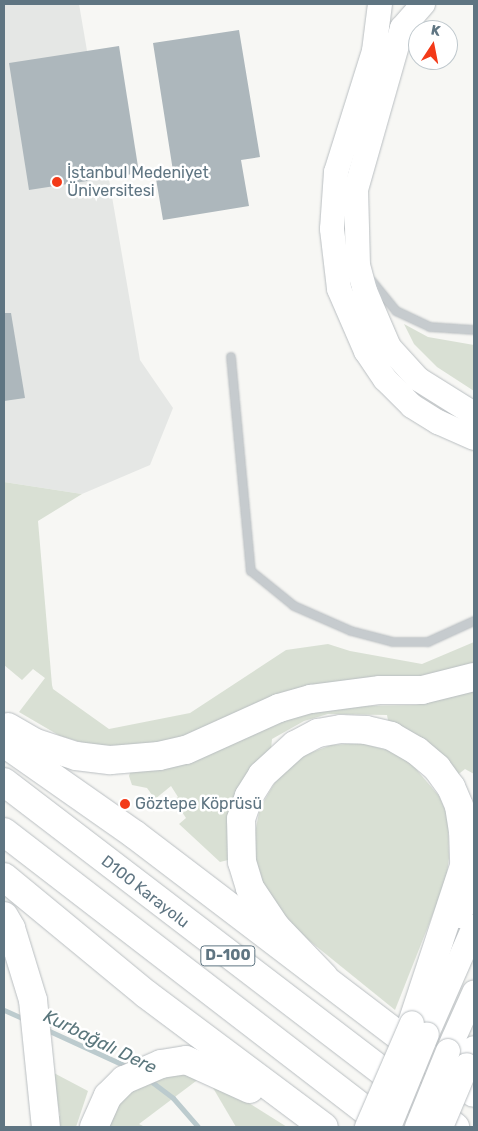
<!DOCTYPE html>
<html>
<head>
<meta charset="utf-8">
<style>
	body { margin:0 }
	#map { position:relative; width:478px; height:1131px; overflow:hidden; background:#f7f7f4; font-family:Rubik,sans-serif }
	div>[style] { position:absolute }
	.built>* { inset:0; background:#e5e7e5 }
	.green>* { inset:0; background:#d9e0d4 }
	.stream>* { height:5px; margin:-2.5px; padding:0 2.5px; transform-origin:2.5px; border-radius:2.5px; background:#bccbce }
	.building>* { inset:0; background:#adb7bc }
	.roads { filter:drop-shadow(0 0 1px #b9bec1) drop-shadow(0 0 1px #b9bec1) }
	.lane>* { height:8px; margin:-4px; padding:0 4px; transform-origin:4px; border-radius:4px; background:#c6cbce }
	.primary>* { height:24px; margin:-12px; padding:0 12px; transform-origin:12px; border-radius:12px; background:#fff }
	.highway>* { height:28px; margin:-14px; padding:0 14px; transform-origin:14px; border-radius:14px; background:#fff }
	.bridges { filter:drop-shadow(0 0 1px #b9bec1) drop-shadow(0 0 1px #b9bec1) }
	.primary-bridge>* { height:24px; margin:-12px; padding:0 12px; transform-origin:12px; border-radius:12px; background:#fff }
	.dots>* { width:14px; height:14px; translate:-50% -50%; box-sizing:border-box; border:2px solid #fff; border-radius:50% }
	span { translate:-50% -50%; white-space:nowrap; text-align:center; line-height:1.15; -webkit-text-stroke:5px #fff; paint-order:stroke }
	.shield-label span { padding:1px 4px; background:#fff; border:1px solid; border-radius:4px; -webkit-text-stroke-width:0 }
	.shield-label { font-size:15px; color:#5f7582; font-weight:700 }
	.poi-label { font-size:16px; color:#5f7582 }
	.left { translate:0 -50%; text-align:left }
	.street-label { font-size:16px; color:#5f7582 }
	.water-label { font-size:18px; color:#5a767c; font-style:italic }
	.frame { position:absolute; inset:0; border:5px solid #5f7582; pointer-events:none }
	.north { position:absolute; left:408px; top:20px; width:50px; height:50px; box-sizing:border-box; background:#fff; border:1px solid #bfc8cd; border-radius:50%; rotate:11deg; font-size:14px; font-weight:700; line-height:20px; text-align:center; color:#5f7582 }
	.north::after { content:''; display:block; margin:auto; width:18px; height:22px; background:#f33a18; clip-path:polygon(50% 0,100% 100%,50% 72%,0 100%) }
</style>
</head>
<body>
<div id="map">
	<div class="built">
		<div style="clip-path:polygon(4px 4px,79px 4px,140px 360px,173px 408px,150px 465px,82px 494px,4px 482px)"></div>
	</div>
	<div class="green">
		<div style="clip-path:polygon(404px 324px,428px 337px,474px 345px,474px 391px,437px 367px,414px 344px)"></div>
		<div style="clip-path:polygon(4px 482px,82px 494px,38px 521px,52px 685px,53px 689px,109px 729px,190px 713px,286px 650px,328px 644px,350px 651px,422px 664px,474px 642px,474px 665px,428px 677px,341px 681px,289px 694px,170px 743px,118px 746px,87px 744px,60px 736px,19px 712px,45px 678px,33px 669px,22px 680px,4px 665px)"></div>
		<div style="clip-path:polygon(474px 691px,474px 774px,465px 769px,455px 777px,389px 726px,387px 715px,328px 714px,304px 721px,272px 739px,271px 750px,230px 814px,228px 860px,220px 862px,179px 824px,186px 818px,174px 800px,178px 797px,171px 786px,155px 799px,147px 788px,132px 785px,129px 776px,131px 770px,186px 761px,248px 737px,285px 717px,348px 706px,416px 705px)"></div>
		<div style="clip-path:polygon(360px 743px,391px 751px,410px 762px,439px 796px,448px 816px,449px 858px,446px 881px,395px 1010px,301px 934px,277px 907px,258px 877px,253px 842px,260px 808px,281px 772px,302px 756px,331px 745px)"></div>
		<div style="clip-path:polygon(52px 1072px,88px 1091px,76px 1127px,57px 1127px,55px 1115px,60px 1116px)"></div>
		<div style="clip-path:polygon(166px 1073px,204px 1075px,139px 1124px,145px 1127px,105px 1127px,114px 1108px,134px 1087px)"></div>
		<div style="clip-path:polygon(206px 1076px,287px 1127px,236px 1127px)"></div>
	</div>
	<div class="stream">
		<div style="left:4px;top:1010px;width:24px;rotate:24deg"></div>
		<div style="left:45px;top:1029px;width:91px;rotate:24.6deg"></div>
		<div style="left:148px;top:1079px;width:31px;rotate:37deg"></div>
		<div style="left:173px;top:1098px;width:38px;rotate:49deg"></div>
	</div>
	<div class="building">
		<div style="clip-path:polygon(239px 30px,260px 157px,241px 160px,249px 206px,163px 220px,155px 173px,173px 171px,153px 43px)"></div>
		<div style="clip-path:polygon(119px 46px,139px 173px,29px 190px,9px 63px)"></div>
		<div style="clip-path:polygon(4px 313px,11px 313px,25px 398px,4px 401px)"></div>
	</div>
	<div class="roads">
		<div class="lane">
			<div style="left:371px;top:280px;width:40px;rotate:51deg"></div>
			<div style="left:396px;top:311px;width:38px;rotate:25deg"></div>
			<div style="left:430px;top:327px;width:44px;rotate:3.9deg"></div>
			<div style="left:231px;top:357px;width:215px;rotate:84.7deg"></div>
			<div style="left:251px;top:571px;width:55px;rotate:39.1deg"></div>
			<div style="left:294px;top:606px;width:62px;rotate:23.7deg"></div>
			<div style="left:351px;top:631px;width:43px;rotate:14.7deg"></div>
			<div style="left:393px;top:642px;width:35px"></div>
			<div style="left:428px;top:642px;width:51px;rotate:-24.5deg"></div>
		</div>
		<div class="primary">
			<div style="left:380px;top:4px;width:47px;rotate:97.3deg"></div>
			<div style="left:374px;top:51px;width:127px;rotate:107.4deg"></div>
			<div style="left:336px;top:172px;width:57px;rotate:94deg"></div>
			<div style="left:332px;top:229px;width:60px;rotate:83.3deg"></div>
			<div style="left:339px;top:289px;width:68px;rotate:66.5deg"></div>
			<div style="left:366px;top:351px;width:34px;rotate:56deg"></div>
			<div style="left:385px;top:379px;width:38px;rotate:45deg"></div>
			<div style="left:412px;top:406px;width:31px;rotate:32deg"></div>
			<div style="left:438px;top:422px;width:39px;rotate:24deg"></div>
			<div style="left:423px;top:4px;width:32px;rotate:131deg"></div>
			<div style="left:402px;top:28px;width:167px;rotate:105.9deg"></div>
			<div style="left:356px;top:189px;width:76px;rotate:88.5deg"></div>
			<div style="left:358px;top:265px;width:27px;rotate:75deg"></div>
			<div style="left:365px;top:291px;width:61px;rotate:66.8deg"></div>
			<div style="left:389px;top:347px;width:43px;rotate:47.8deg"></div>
			<div style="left:418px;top:379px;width:66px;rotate:32deg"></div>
			<div style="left:459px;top:916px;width:39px;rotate:-67deg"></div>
			<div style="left:427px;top:1034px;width:117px;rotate:-66.3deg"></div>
			<div style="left:448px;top:1051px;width:64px;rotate:-65.9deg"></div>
			<div style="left:467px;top:1065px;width:18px;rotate:-68deg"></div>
		</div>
		<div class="highway">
			<div style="left:8px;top:727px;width:32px;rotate:30deg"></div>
			<div style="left:36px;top:743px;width:42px;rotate:18deg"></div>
			<div style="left:76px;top:756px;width:35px;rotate:7deg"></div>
			<div style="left:111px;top:760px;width:48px;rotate:-4.8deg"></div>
			<div style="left:159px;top:756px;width:28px;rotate:-13deg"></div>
			<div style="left:186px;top:750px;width:102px;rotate:-24.3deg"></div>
			<div style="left:279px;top:708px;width:33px;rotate:-16deg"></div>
			<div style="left:311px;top:699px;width:70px;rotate:-7.4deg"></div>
			<div style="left:380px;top:690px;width:42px"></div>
			<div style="left:422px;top:690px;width:54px;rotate:-14deg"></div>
			<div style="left:4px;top:743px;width:159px;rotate:35deg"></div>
			<div style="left:134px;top:834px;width:427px;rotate:37.3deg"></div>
			<div style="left:4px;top:782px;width:568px;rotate:37.41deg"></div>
			<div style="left:4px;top:832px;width:483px;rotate:37.6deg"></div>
			<div style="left:4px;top:877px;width:184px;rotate:39.5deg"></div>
			<div style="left:146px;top:994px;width:222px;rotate:36.8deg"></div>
			<div style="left:4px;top:916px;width:14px;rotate:60deg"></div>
			<div style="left:11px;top:928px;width:75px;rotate:73deg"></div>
			<div style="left:33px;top:1000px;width:128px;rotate:84.2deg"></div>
			<div style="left:324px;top:977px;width:69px;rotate:-133.8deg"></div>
			<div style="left:276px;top:927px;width:47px;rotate:-123.7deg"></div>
			<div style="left:250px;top:888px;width:27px;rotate:-107deg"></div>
			<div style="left:242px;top:862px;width:43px;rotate:-91.3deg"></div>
			<div style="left:241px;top:819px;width:24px;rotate:-71deg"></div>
			<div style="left:249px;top:796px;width:25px;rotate:-58deg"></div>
			<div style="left:262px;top:775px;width:45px;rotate:-42.3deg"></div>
			<div style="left:295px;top:745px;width:26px;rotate:-28deg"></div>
			<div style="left:318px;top:733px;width:23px;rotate:-10deg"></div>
			<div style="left:341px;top:729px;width:25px;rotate:2deg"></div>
			<div style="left:366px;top:730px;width:26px;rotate:13deg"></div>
			<div style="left:391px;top:736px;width:30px;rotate:30deg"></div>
			<div style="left:417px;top:751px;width:26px;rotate:40deg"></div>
			<div style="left:437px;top:768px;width:24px;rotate:54deg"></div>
			<div style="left:451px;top:787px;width:21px;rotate:67deg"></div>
			<div style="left:459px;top:806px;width:24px;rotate:81deg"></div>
			<div style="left:463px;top:830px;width:36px;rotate:88deg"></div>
			<div style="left:464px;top:866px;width:165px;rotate:108.3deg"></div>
			<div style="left:94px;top:1127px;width:34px;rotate:-66deg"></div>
			<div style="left:108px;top:1096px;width:23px;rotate:-45deg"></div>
			<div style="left:124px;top:1080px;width:40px;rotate:-23.4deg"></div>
			<div style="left:161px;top:1064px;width:25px;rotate:-9deg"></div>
			<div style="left:186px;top:1060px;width:70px;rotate:24.4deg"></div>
		</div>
	</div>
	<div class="bridges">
		<div class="primary-bridge">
			<div style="left:367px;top:1127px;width:113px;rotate:-66.6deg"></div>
			<div style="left:389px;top:1127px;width:100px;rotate:-67.8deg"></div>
			<div style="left:417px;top:1127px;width:82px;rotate:-67.8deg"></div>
			<div style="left:441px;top:1127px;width:67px;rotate:-67.2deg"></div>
		</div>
	</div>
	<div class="dots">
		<div style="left:57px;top:182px;background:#f33a18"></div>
		<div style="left:125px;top:804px;background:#f33a18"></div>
	</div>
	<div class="shield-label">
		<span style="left:228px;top:956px">D-100</span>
	</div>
	<div class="poi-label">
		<span class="left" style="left:67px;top:182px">İstanbul Medeniyet<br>Üniversitesi</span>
		<span class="left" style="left:135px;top:804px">Göztepe Köprüsü</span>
	</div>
	<div class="street-label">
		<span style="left:145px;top:892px;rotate:38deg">D100 Karayolu</span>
	</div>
	<div class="water-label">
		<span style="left:100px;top:1042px;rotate:26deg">Kurbağalı Dere</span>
	</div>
	<div class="frame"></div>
	<div class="north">K</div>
</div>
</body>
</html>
